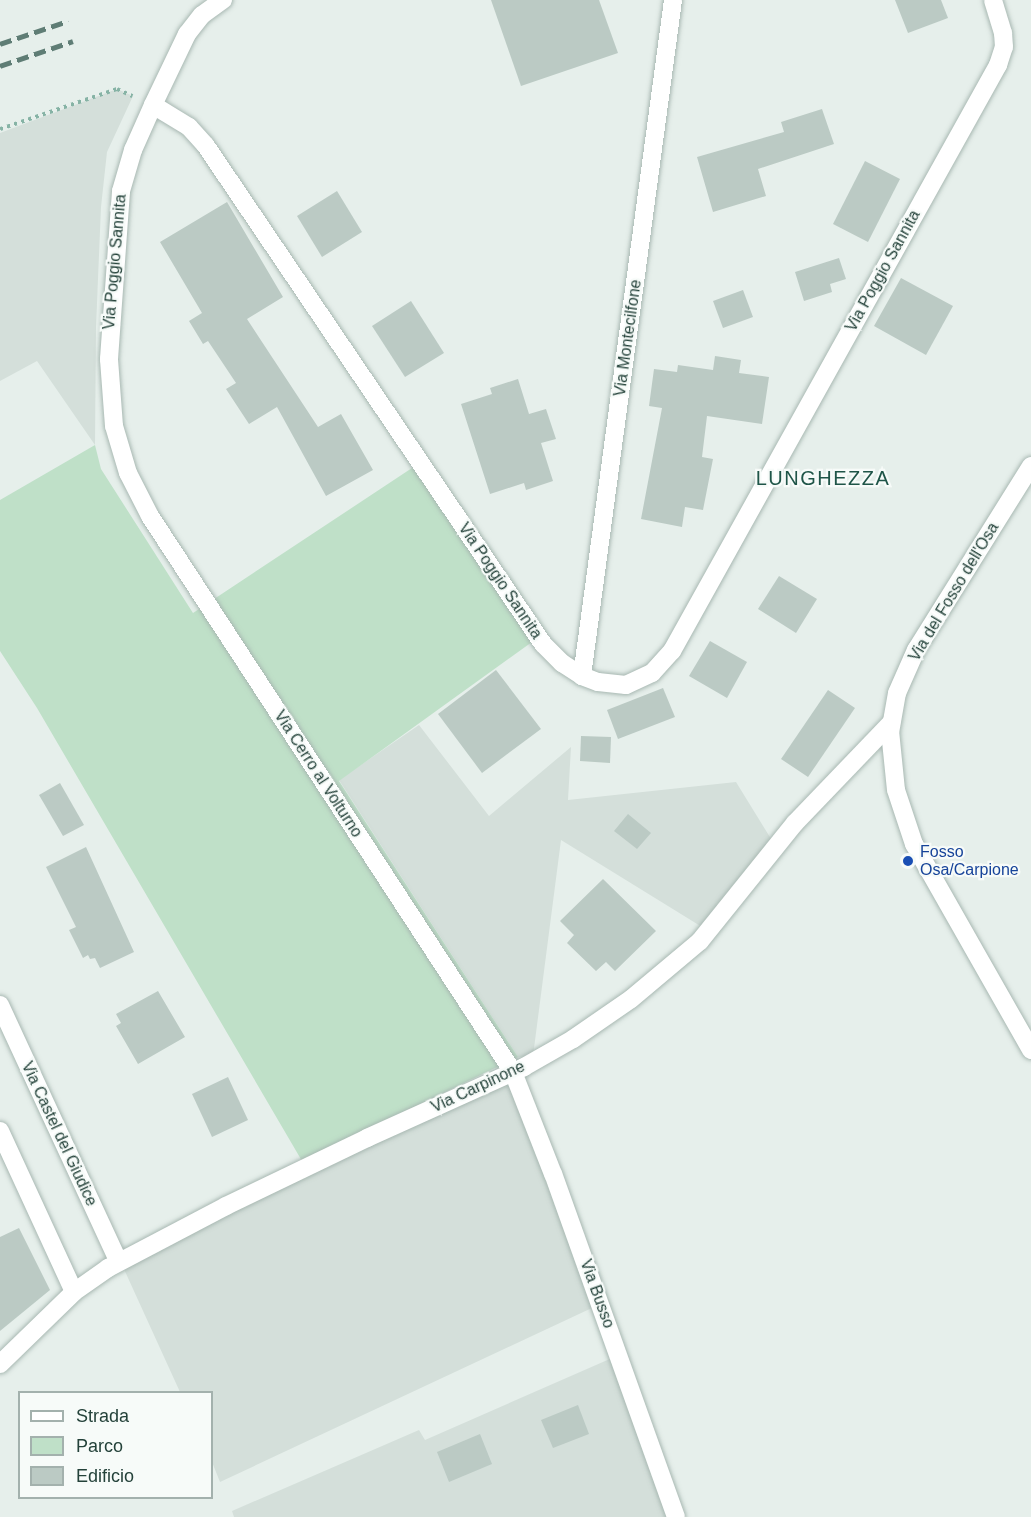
<!DOCTYPE html>
<html>
<head>
<meta charset="utf-8">
<style>
	body { margin:0 }
	#map { position:relative; width:1031px; height:1517px; overflow:hidden; background:#e6efeb; font-family:Helvetica,sans-serif }
	div>[style] { position:absolute }
	.built>* { inset:0; background:#d4dfda }
	.green>* { inset:0; background:#bfe0c8 }
	.building>* { inset:0; background:#bbcac4 }
	.path>* { height:4px; margin-top:-2px; transform-origin:0; background:repeating-linear-gradient(90deg,#86b3a5 0 3px,transparent 0 7.5px) }
	.roads { filter:drop-shadow(0 0 2px #a8b8b2) drop-shadow(0 0 2px #a8b8b2) }
	.minor>* { height:18px; margin:-9px; padding:0 9px; transform-origin:9px; border-radius:9px; background:#fff }
	.rail>* { height:4.5px; margin-top:-2.25px; transform-origin:0; background:repeating-linear-gradient(90deg,#5f7d75 0 12px,transparent 0 18px) }
	.dots>* { width:16px; height:16px; translate:-50% -50%; box-sizing:border-box; border:3px solid #f7fbf9; border-radius:50% }
	span { translate:-50% -50%; white-space:nowrap; text-align:center; line-height:1.15; -webkit-text-stroke:4.5px #f7fbf9; paint-order:stroke }
	.street-label { font-size:16px; color:#24423a }
	.transit-label { font-size:16px; color:#164399 }
	.left { translate:0 -50%; text-align:left }
	.quarter-label { font-size:20px; color:#1f5548; letter-spacing:1.5px }
	.legend { position:absolute; left:18px; top:1391px; width:195px; height:108px; box-sizing:border-box; background:#f7fbf9; border:2px solid #a3b1ad; margin:0; padding:8px 10px; list-style:none; font-size:18px; color:#24423a }
	.legend li { display:flex; align-items:center; gap:12px; height:30px }
	.legend b { width:30px; border:2px solid #a3b1ad }
</style>
</head>
<body>
<div id="map">
	<div class="built">
		<div style="clip-path:polygon(117px 89px,133px 96px,107px 152px,101px 207px,96px 327px,95px 445px,37px 361px,0 381px,0 133px)"></div>
		<div style="clip-path:polygon(419px 725px,489px 816px,571px 747px,568px 800px,736px 782px,773px 842px,702px 927px,561px 840px,533px 1056px,518px 1057px,339px 780px)"></div>
		<div style="clip-path:polygon(510px 1081px,594px 1307px,220px 1482px,212px 1462px,212px 1392px,180px 1392px,123px 1267px,387px 1133px)"></div>
		<div style="clip-path:polygon(612px 1358px,668px 1517px,234px 1517px,232px 1511px,419px 1430px,425px 1440px)"></div>
	</div>
	<div class="green">
		<div style="clip-path:polygon(95px 445px,101px 469px,193px 613px,415px 466px,532px 642px,339px 781px,518px 1057px,302px 1161px,37px 708px,0 651px,0 500px)"></div>
	</div>
	<div class="building">
		<div style="clip-path:polygon(491px 0,599px 0,618px 53px,521px 86px)"></div>
		<div style="clip-path:polygon(895px 0,941px 0,948px 18px,908px 33px)"></div>
		<div style="clip-path:polygon(822px 109px,834px 144px,758px 169px,766px 196px,713px 212px,697px 157px,784px 132px,781px 122px)"></div>
		<div style="clip-path:polygon(865px 161px,900px 179px,868px 242px,833px 224px)"></div>
		<div style="clip-path:polygon(337px 191px,362px 232px,322px 257px,297px 216px)"></div>
		<div style="clip-path:polygon(227px 202px,283px 297px,247px 319px,318px 427px,341px 414px,373px 470px,326px 496px,277px 407px,249px 424px,226px 389px,236px 383px,208px 341px,203px 344px,189px 321px,202px 313px,160px 242px)"></div>
		<div style="clip-path:polygon(839px 258px,846px 279px,830px 284px,832px 292px,804px 301px,795px 272px)"></div>
		<div style="clip-path:polygon(901px 278px,953px 306px,926px 355px,874px 326px)"></div>
		<div style="clip-path:polygon(743px 290px,753px 317px,723px 328px,713px 301px)"></div>
		<div style="clip-path:polygon(411px 301px,444px 353px,405px 377px,372px 326px)"></div>
		<div style="clip-path:polygon(715px 356px,741px 360px,739px 373px,769px 377px,762px 424px,707px 416px,702px 457px,713px 459px,703px 510px,685px 507px,682px 527px,641px 519px,662px 408px,649px 406px,654px 369px,677px 372px,678px 365px,713px 370px)"></div>
		<div style="clip-path:polygon(518px 379px,529px 414px,546px 409px,556px 439px,541px 443px,553px 481px,526px 490px,524px 483px,490px 494px,461px 404px,492px 394px,490px 388px)"></div>
		<div style="clip-path:polygon(779px 576px,817px 599px,796px 633px,758px 609px)"></div>
		<div style="clip-path:polygon(710px 641px,747px 662px,727px 698px,689px 676px)"></div>
		<div style="clip-path:polygon(496px 670px,541px 729px,482px 773px,438px 714px)"></div>
		<div style="clip-path:polygon(663px 688px,675px 717px,618px 739px,607px 710px)"></div>
		<div style="clip-path:polygon(828px 690px,855px 708px,808px 777px,781px 759px)"></div>
		<div style="clip-path:polygon(581px 736px,611px 737px,610px 763px,580px 761px)"></div>
		<div style="clip-path:polygon(60px 783px,84px 825px,63px 836px,39px 795px)"></div>
		<div style="clip-path:polygon(628px 814px,651px 833px,637px 849px,614px 831px)"></div>
		<div style="clip-path:polygon(86px 847px,134px 952px,100px 968px,95px 958px,90px 959px,88px 955px,83px 958px,69px 930px,76px 927px,46px 867px)"></div>
		<div style="clip-path:polygon(603px 879px,656px 931px,615px 971px,606px 962px,596px 971px,567px 943px,574px 935px,560px 921px)"></div>
		<div style="clip-path:polygon(158px 991px,185px 1037px,138px 1064px,116px 1026px,121px 1023px,116px 1014px)"></div>
		<div style="clip-path:polygon(228px 1077px,248px 1120px,212px 1137px,192px 1094px)"></div>
		<div style="clip-path:polygon(19px 1228px,50px 1290px,0 1331px,0 1237px)"></div>
		<div style="clip-path:polygon(578px 1405px,589px 1434px,553px 1448px,541px 1420px)"></div>
		<div style="clip-path:polygon(480px 1434px,492px 1464px,449px 1482px,437px 1452px)"></div>
	</div>
	<div class="path">
		<div style="left:0;top:129px;width:124px;rotate:-18.9deg"></div>
		<div style="left:117px;top:89px;width:17px;rotate:25deg"></div>
	</div>
	<div class="roads">
		<div class="minor">
			<div style="left:153px;top:105px;width:79px;rotate:-64.4deg"></div>
			<div style="left:187px;top:34px;width:24px;rotate:-52deg"></div>
			<div style="left:202px;top:15px;width:26px;rotate:-36deg"></div>
			<div style="left:1031px;top:466px;width:217px;rotate:122deg"></div>
			<div style="left:916px;top:650px;width:47px;rotate:113.8deg"></div>
			<div style="left:897px;top:693px;width:39px;rotate:100deg"></div>
			<div style="left:890px;top:731px;width:59px;rotate:84.2deg"></div>
			<div style="left:896px;top:790px;width:57px;rotate:71.6deg"></div>
			<div style="left:914px;top:844px;width:237px;rotate:60.4deg"></div>
			<div style="left:582px;top:676px;width:682px;rotate:-82.33deg"></div>
			<div style="left:0;top:1005px;width:283px;rotate:65.2deg"></div>
			<div style="left:0;top:1131px;width:177px;rotate:65.3deg"></div>
			<div style="left:0;top:1364px;width:103px;rotate:-44.2deg"></div>
			<div style="left:74px;top:1292px;width:42px;rotate:-35.2deg"></div>
			<div style="left:108px;top:1268px;width:133px;rotate:-27.7deg"></div>
			<div style="left:226px;top:1206px;width:157px;rotate:-25.7deg"></div>
			<div style="left:367px;top:1138px;width:172px;rotate:-24.3deg"></div>
			<div style="left:524px;top:1067px;width:56px;rotate:-29.7deg"></div>
			<div style="left:573px;top:1039px;width:70px;rotate:-34.6deg"></div>
			<div style="left:631px;top:999px;width:90px;rotate:-40deg"></div>
			<div style="left:700px;top:941px;width:151px;rotate:-51.2deg"></div>
			<div style="left:795px;top:823px;width:139px;rotate:-46.2deg"></div>
			<div style="left:676px;top:1517px;width:364px;rotate:-109.7deg"></div>
			<div style="left:553px;top:1174px;width:110px;rotate:-111.4deg"></div>
			<div style="left:513px;top:1072px;width:664px;rotate:-123.14deg"></div>
			<div style="left:150px;top:516px;width:48px;rotate:-117.1deg"></div>
			<div style="left:128px;top:473px;width:49px;rotate:-106.6deg"></div>
			<div style="left:114px;top:426px;width:67px;rotate:-94.3deg"></div>
			<div style="left:109px;top:359px;width:168px;rotate:-85.9deg"></div>
			<div style="left:121px;top:191px;width:43px;rotate:-73.7deg"></div>
			<div style="left:133px;top:150px;width:49px;rotate:-66deg"></div>
			<div style="left:153px;top:105px;width:42px;rotate:31.4deg"></div>
			<div style="left:189px;top:127px;width:25px;rotate:48deg"></div>
			<div style="left:206px;top:146px;width:601px;rotate:55.91deg"></div>
			<div style="left:543px;top:644px;width:27px;rotate:45deg"></div>
			<div style="left:562px;top:663px;width:24px;rotate:33deg"></div>
			<div style="left:582px;top:676px;width:17px;rotate:21deg"></div>
			<div style="left:598px;top:682px;width:28px;rotate:6deg"></div>
			<div style="left:626px;top:685px;width:29px;rotate:-25deg"></div>
			<div style="left:652px;top:673px;width:30px;rotate:-48deg"></div>
			<div style="left:672px;top:651px;width:671px;rotate:-60.91deg"></div>
			<div style="left:998px;top:65px;width:19px;rotate:-72deg"></div>
			<div style="left:1004px;top:47px;width:14px;rotate:-94deg"></div>
			<div style="left:1003px;top:33px;width:34px;rotate:-107deg"></div>
		</div>
	</div>
	<div class="rail">
		<div style="left:0;top:44px;width:72px;rotate:-18.7deg"></div>
		<div style="left:0;top:66px;width:77px;rotate:-18.9deg"></div>
	</div>
	<div class="dots">
		<div style="left:908px;top:861px;background:#1a4fb4"></div>
	</div>
	<div class="street-label">
		<span style="left:115px;top:262px;rotate:-85deg">Via Poggio Sannita</span>
		<span style="left:883px;top:271px;rotate:-61deg">Via Poggio Sannita</span>
		<span style="left:628px;top:338px;rotate:-82deg">Via Montecilfone</span>
		<span style="left:500px;top:581px;rotate:56deg">Via Poggio Sannita</span>
		<span style="left:954px;top:592px;rotate:-59deg">Via del Fosso dell'Osa</span>
		<span style="left:318px;top:774px;rotate:57deg">Via Cerro al Volturno</span>
		<span style="left:478px;top:1087px;rotate:-25deg">Via Carpinone</span>
		<span style="left:59px;top:1134px;rotate:65deg">Via Castel del Giudice</span>
		<span style="left:597px;top:1294px;rotate:70deg">Via Busso</span>
	</div>
	<div class="transit-label">
		<span class="left" style="left:920px;top:861px">Fosso<br>Osa/Carpione</span>
	</div>
	<div class="quarter-label">
		<span style="left:823px;top:478px">LUNGHEZZA</span>
	</div>
	<ul class="legend">
	<li><b style="height:8px;background:#fff"></b>Strada</li>
	<li><b style="height:16px;background:#bfe0c8"></b>Parco</li>
	<li><b style="height:16px;background:#bbcac4"></b>Edificio</li>
	</ul>
</div>
</body>
</html>
